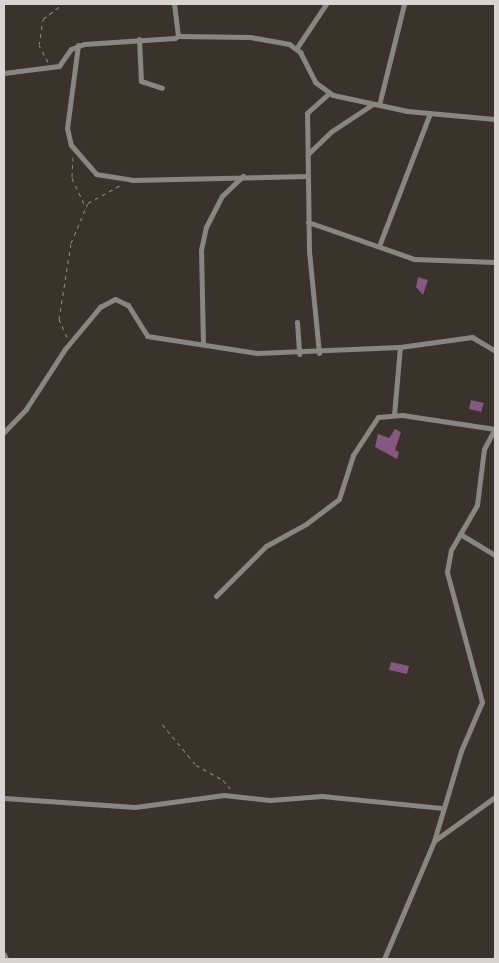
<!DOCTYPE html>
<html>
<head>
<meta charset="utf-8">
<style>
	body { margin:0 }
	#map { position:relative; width:499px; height:963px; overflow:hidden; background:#3a332c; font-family:"Space Grotesk",sans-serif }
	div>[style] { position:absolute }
	.building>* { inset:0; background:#865780 }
	.path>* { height:1px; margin-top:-0.5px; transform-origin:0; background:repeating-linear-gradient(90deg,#8e8883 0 4px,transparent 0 8px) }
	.minor>* { height:5px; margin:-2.5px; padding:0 2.5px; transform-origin:2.5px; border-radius:2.5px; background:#898581 }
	span { translate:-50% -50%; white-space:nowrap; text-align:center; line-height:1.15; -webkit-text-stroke:4px #1f1c18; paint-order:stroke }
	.frame { position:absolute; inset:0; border:5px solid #d9d4d0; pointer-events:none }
</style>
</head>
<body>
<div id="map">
	<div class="building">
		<div style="clip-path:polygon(418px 277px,428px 280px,423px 295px,416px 287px)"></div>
		<div style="clip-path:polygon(471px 400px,484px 403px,481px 412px,469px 409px)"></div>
		<div style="clip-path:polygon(395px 429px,401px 432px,395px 450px,399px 452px,397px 459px,375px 447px,378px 434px,389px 438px)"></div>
		<div style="clip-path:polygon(391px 662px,409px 666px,407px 674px,389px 670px)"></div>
	</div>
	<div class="path">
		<div style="left:48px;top:62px;width:19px;rotate:-118deg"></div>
		<div style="left:39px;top:45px;width:26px;rotate:-81deg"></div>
		<div style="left:43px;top:19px;width:25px;rotate:-37deg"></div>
		<div style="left:73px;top:157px;width:21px;rotate:93deg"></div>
		<div style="left:72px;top:178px;width:33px;rotate:65deg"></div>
		<div style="left:67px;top:337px;width:20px;rotate:-114deg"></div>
		<div style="left:59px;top:319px;width:77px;rotate:-81deg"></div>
		<div style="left:71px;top:243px;width:43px;rotate:-67deg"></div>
		<div style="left:88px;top:203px;width:37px;rotate:-29deg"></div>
		<div style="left:162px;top:724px;width:53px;rotate:50.3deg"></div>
		<div style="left:196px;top:765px;width:31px;rotate:29deg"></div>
		<div style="left:223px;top:780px;width:11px;rotate:49deg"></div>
	</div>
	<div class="minor">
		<div style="left:178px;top:36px;width:72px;rotate:0.8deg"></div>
		<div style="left:250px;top:37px;width:40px;rotate:10deg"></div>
		<div style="left:289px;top:44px;width:14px;rotate:36deg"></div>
		<div style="left:300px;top:52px;width:34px;rotate:63deg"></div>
		<div style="left:315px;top:82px;width:22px;rotate:36deg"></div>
		<div style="left:333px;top:95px;width:76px;rotate:12.2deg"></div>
		<div style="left:407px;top:111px;width:88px;rotate:5.2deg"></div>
		<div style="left:139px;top:39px;width:42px;rotate:87.3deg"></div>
		<div style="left:141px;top:81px;width:22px;rotate:18deg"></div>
		<div style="left:78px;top:45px;width:84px;rotate:97.5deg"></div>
		<div style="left:67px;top:128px;width:17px;rotate:77deg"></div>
		<div style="left:71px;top:145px;width:38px;rotate:49deg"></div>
		<div style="left:96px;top:174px;width:36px;rotate:9deg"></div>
		<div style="left:132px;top:180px;width:176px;rotate:-1.3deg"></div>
		<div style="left:296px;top:49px;width:54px;rotate:-56.3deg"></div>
		<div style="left:4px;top:73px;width:55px;rotate:-7.3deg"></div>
		<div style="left:59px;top:66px;width:21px;rotate:-55deg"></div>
		<div style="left:71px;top:49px;width:14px;rotate:-21deg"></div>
		<div style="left:84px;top:44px;width:91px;rotate:-3.8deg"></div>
		<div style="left:175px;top:38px;width:4px;rotate:-34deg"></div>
		<div style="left:178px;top:36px;width:32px;rotate:-97deg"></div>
		<div style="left:379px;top:105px;width:104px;rotate:-76.1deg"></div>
		<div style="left:308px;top:154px;width:33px;rotate:-44deg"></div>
		<div style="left:332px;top:131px;width:49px;rotate:-33.4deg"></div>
		<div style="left:308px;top:222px;width:112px;rotate:19.2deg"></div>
		<div style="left:414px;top:259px;width:81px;rotate:2.1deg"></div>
		<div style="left:379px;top:246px;width:142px;rotate:-69deg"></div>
		<div style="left:297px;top:322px;width:32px;rotate:86deg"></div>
		<div style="left:203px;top:344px;width:94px;rotate:-91.2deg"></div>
		<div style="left:201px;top:250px;width:24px;rotate:-78deg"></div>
		<div style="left:206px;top:227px;width:35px;rotate:-63deg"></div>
		<div style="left:222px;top:196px;width:29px;rotate:-44deg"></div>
		<div style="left:319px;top:353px;width:102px;rotate:-95.6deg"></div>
		<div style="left:309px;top:251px;width:138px;rotate:-90.8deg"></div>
		<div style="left:307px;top:113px;width:30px;rotate:-42deg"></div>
		<div style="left:394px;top:415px;width:68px;rotate:-85deg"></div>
		<div style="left:4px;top:432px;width:32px;rotate:-46deg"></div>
		<div style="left:26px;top:409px;width:72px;rotate:-57deg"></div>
		<div style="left:65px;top:349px;width:55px;rotate:-50.2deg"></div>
		<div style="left:100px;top:307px;width:17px;rotate:-28deg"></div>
		<div style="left:115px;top:299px;width:14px;rotate:25deg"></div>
		<div style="left:128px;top:305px;width:36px;rotate:58deg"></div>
		<div style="left:147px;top:336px;width:111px;rotate:8.8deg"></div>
		<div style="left:257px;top:353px;width:143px;rotate:-2.4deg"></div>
		<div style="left:400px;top:347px;width:73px;rotate:-7.9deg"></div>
		<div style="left:472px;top:337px;width:27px;rotate:31deg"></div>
		<div style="left:460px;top:534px;width:41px;rotate:31deg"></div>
		<div style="left:216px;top:596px;width:71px;rotate:-45deg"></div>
		<div style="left:266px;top:546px;width:46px;rotate:-28.8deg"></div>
		<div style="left:306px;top:524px;width:41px;rotate:-37.1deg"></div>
		<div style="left:339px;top:499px;width:46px;rotate:-72.3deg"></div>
		<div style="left:353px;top:455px;width:45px;rotate:-56.7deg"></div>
		<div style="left:378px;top:417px;width:24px;rotate:-5deg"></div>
		<div style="left:402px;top:415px;width:94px;rotate:8.6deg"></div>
		<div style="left:4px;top:798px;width:131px;rotate:3.9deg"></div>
		<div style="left:135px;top:807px;width:90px;rotate:-7.7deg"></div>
		<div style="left:224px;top:795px;width:46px;rotate:6.2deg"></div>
		<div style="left:270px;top:800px;width:52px;rotate:-4.4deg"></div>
		<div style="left:322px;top:796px;width:122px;rotate:5.7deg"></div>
		<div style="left:434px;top:841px;width:75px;rotate:-35.8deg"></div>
		<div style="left:4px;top:954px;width:5px;rotate:68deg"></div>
		<div style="left:384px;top:959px;width:128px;rotate:-67deg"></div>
		<div style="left:434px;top:841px;width:94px;rotate:-73.3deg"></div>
		<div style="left:461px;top:751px;width:53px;rotate:-66.8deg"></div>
		<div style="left:482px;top:702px;width:135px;rotate:-105.1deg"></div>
		<div style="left:447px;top:572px;width:22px;rotate:-80deg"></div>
		<div style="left:451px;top:550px;width:52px;rotate:-60deg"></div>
		<div style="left:477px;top:505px;width:56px;rotate:-82.9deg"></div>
		<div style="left:484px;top:449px;width:24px;rotate:-62deg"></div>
	</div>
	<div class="frame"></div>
</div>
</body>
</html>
